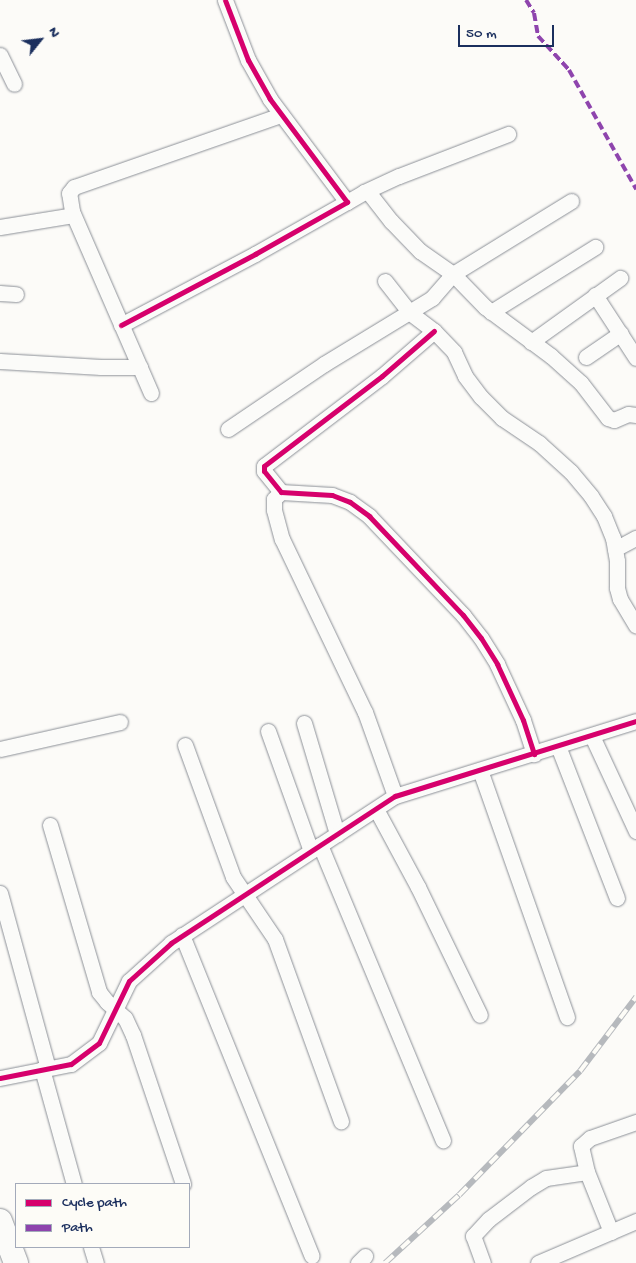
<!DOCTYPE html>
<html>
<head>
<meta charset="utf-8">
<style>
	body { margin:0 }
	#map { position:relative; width:636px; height:1263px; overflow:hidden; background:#fcfbf8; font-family:"Gochi Hand",sans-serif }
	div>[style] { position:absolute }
	.roads { filter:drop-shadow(0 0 1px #8c9097) drop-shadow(0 0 1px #8c9097) }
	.street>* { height:15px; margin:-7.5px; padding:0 7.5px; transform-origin:7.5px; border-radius:7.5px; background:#fbfbf9 }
	.primary>* { height:24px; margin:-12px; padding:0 12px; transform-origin:12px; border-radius:12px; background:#fbfbf9 }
	.rail>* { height:5.5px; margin-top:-2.75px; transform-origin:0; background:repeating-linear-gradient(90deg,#fdfcf7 0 11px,#b6b9bd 0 22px); box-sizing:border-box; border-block:1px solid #b6b9bd }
	.quiet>* { height:4px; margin-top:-2px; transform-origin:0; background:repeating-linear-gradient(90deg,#8e44ad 0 8px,transparent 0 12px) }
	.cycleway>* { height:5px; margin:-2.5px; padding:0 2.5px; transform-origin:2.5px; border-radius:2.5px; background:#d6006c }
	span { translate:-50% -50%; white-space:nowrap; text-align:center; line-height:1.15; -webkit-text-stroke:5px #fdfcf7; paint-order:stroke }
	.legend { position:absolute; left:15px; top:1183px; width:175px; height:65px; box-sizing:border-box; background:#fdfcf7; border:1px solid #a3aaba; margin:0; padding:6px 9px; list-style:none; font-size:15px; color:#1b2f5e }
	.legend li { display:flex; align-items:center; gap:10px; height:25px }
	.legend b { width:25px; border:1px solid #a3aaba }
	.north { position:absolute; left:15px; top:15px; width:50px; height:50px; -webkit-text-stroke:4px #fdfcf7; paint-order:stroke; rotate:61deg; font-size:14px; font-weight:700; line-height:20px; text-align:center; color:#1b2f5e }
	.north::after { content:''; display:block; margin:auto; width:18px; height:22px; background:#1b2f5e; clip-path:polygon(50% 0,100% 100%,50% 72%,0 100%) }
	.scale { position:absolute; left:458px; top:25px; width:96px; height:22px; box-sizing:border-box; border:2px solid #1b2f5e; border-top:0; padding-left:6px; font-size:15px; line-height:18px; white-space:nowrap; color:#1b2f5e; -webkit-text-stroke:4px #fdfcf7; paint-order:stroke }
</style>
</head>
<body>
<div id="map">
	<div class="roads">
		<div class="street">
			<div style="left:0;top:55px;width:32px;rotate:64deg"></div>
			<div style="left:364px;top:192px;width:38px;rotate:-25deg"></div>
			<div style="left:399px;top:176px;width:117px;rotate:-21.1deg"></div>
			<div style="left:347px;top:202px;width:20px;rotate:-30deg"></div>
			<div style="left:364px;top:192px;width:5px;rotate:11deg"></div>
			<div style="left:369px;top:193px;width:36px;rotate:52deg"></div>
			<div style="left:391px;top:221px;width:42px;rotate:46deg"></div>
			<div style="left:420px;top:251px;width:40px;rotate:34.9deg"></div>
			<div style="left:453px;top:274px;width:46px;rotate:45.9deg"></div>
			<div style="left:485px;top:307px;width:82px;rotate:36.6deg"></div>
			<div style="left:551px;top:356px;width:40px;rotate:42deg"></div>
			<div style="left:581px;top:383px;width:44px;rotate:52.4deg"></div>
			<div style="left:608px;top:418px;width:6px;rotate:18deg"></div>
			<div style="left:614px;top:420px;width:15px;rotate:-23deg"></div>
			<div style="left:628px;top:414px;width:8px;rotate:7deg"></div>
			<div style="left:0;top:227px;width:74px;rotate:-9.3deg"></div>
			<div style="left:385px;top:281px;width:39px;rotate:52deg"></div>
			<div style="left:409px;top:312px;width:31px;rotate:37deg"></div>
			<div style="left:434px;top:331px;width:29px;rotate:46deg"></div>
			<div style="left:454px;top:352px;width:26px;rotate:65deg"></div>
			<div style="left:465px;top:376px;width:26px;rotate:53deg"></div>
			<div style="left:481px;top:397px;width:30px;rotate:45deg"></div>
			<div style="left:502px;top:418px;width:45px;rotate:34deg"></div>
			<div style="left:539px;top:443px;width:43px;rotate:42.2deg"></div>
			<div style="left:571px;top:472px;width:31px;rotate:50deg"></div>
			<div style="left:591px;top:496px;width:24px;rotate:57deg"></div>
			<div style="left:604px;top:516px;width:24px;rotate:68deg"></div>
			<div style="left:613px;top:538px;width:23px;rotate:80deg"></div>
			<div style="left:617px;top:561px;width:27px;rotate:90deg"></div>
			<div style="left:617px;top:588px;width:11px;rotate:75deg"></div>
			<div style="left:620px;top:599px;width:31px;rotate:59deg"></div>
			<div style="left:0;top:293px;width:16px;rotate:4deg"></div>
			<div style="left:595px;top:295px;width:75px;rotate:56.9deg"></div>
			<div style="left:491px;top:312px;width:123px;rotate:-32deg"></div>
			<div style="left:121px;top:325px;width:152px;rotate:-27.9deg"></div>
			<div style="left:255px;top:254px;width:106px;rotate:-29.5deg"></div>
			<div style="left:347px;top:202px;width:129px;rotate:-126.8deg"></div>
			<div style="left:270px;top:99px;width:45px;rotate:-119.4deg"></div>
			<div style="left:248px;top:60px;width:64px;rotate:-111deg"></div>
			<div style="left:434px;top:331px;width:69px;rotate:139.1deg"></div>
			<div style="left:382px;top:376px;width:148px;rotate:142.7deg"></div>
			<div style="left:264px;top:466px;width:5px;rotate:90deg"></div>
			<div style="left:264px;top:471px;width:27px;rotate:51deg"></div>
			<div style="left:281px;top:492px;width:51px;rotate:3.4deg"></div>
			<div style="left:332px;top:495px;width:19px;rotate:21deg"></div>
			<div style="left:350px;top:502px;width:24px;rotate:36deg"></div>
			<div style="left:369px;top:516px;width:137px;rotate:46.5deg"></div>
			<div style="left:463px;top:615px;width:29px;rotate:52deg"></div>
			<div style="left:481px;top:638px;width:31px;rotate:58deg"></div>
			<div style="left:497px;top:664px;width:62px;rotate:65.1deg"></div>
			<div style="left:523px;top:720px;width:36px;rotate:72deg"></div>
			<div style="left:531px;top:342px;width:110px;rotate:-35.7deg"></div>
			<div style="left:586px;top:357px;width:42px;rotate:-34.4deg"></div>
			<div style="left:0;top:361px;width:101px;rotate:3.4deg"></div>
			<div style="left:101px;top:367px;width:39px"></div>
			<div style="left:151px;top:393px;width:198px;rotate:-113.5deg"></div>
			<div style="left:72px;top:211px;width:18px;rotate:-99deg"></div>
			<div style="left:69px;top:193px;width:8px;rotate:-50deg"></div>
			<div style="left:74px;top:187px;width:219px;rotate:-19.2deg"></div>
			<div style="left:228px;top:429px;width:116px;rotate:-34.1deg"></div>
			<div style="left:324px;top:364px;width:127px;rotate:-31.4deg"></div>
			<div style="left:432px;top:298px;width:32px;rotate:-49deg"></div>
			<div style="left:453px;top:274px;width:139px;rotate:-31.7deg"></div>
			<div style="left:281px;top:492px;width:10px;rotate:135deg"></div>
			<div style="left:274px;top:499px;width:11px;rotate:90deg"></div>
			<div style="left:274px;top:510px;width:30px;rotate:75deg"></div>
			<div style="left:282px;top:539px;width:192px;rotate:64.4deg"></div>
			<div style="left:365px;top:712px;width:89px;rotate:70.3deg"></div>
			<div style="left:615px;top:549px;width:24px;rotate:-28deg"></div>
			<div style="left:304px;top:723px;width:116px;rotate:73.4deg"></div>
			<div style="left:268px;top:731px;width:127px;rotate:70.3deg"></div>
			<div style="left:592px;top:736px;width:105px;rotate:65.1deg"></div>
			<div style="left:185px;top:745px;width:140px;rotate:70deg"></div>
			<div style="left:233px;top:877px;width:75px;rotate:55.9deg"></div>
			<div style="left:275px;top:939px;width:194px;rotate:70.1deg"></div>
			<div style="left:558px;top:746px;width:163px;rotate:68.8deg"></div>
			<div style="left:0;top:749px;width:123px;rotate:-12.7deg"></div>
			<div style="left:480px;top:770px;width:262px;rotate:70.6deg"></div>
			<div style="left:376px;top:809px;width:89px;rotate:61.7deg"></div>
			<div style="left:418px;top:887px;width:142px;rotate:64.2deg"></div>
			<div style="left:50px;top:825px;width:174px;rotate:73.6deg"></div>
			<div style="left:99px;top:992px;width:13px;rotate:51deg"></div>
			<div style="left:107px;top:1002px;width:24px;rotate:42deg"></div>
			<div style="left:125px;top:1018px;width:19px;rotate:65deg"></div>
			<div style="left:133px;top:1035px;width:157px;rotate:71.4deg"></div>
			<div style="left:320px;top:845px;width:320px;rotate:67.4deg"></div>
			<div style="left:0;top:893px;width:181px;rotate:74.7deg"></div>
			<div style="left:182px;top:935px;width:346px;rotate:68deg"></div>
			<div style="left:42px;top:1069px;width:119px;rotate:74.5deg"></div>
			<div style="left:0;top:1078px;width:72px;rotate:-11.2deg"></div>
			<div style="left:71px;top:1064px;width:35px;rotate:-37deg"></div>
			<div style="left:99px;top:1043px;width:69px;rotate:-64.2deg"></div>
			<div style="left:129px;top:981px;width:57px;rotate:-42.1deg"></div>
			<div style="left:171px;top:943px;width:268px;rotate:-33.3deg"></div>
			<div style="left:395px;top:796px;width:252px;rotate:-17.3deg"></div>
			<div style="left:611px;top:1232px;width:65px;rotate:-111.8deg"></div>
			<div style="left:587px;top:1172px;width:27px;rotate:-103deg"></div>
			<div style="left:581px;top:1146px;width:12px;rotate:-42deg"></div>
			<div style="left:590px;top:1138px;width:49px;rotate:-19.2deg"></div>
			<div style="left:91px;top:1247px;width:17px;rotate:73deg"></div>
			<div style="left:358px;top:1263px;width:10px;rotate:-45deg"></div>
			<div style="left:483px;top:1263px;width:29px;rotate:-110deg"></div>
			<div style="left:473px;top:1236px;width:23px;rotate:-47deg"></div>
			<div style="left:489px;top:1219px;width:53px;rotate:-37.3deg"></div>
			<div style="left:531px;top:1187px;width:17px;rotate:-31deg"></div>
			<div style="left:546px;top:1178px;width:41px;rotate:-8.3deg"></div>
			<div style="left:538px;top:1263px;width:107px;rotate:-23.2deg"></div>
		</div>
		<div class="primary">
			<div style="left:0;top:1221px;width:45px;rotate:69.1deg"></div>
		</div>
	</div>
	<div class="rail">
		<div style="left:385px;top:1263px;width:100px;rotate:-42.6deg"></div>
		<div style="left:459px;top:1195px;width:173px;rotate:-45.7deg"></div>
		<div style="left:580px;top:1071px;width:93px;rotate:-52.9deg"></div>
	</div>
	<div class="quiet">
		<div style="left:526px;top:0;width:15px;rotate:58deg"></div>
		<div style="left:534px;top:13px;width:23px;rotate:80deg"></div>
		<div style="left:538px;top:36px;width:46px;rotate:47.6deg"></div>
		<div style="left:569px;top:70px;width:137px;rotate:60.6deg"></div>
	</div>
	<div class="cycleway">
		<div style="left:121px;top:325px;width:152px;rotate:-27.9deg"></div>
		<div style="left:255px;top:254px;width:106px;rotate:-29.5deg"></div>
		<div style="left:347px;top:202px;width:129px;rotate:-126.8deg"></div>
		<div style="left:270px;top:99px;width:45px;rotate:-119.4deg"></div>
		<div style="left:248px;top:60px;width:64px;rotate:-111deg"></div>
		<div style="left:434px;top:331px;width:69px;rotate:139.1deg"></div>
		<div style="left:382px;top:376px;width:148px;rotate:142.7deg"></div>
		<div style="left:264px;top:466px;width:5px;rotate:90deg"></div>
		<div style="left:264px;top:471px;width:27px;rotate:51deg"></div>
		<div style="left:281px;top:492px;width:51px;rotate:3.4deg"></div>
		<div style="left:332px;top:495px;width:19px;rotate:21deg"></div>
		<div style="left:350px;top:502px;width:24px;rotate:36deg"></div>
		<div style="left:369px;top:516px;width:137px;rotate:46.5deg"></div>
		<div style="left:463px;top:615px;width:29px;rotate:52deg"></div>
		<div style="left:481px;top:638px;width:31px;rotate:58deg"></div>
		<div style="left:497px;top:664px;width:62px;rotate:65.1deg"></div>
		<div style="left:523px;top:720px;width:36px;rotate:72deg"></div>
		<div style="left:0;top:1078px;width:72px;rotate:-11.2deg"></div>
		<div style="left:71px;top:1064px;width:35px;rotate:-37deg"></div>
		<div style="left:99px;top:1043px;width:69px;rotate:-64.2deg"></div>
		<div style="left:129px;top:981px;width:57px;rotate:-42.1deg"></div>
		<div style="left:171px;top:943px;width:268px;rotate:-33.3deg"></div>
		<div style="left:395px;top:796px;width:252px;rotate:-17.3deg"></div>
	</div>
	<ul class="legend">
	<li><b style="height:6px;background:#d6006c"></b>Cycle path</li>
	<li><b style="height:6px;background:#8e44ad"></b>Path</li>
	</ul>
	<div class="north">N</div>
	<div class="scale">50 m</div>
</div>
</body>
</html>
